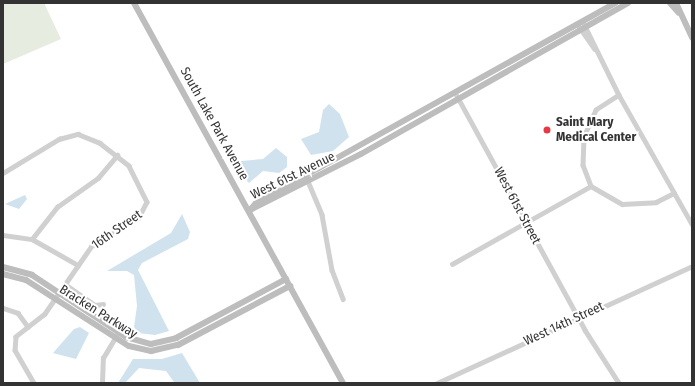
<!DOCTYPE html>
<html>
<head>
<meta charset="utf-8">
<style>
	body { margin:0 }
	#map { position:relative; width:695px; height:386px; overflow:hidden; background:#fff; font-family:"Fira Sans Condensed",sans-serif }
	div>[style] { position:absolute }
	.green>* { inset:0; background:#e6ecdf }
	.water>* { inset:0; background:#cfe2ee }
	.street>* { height:4.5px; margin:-2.25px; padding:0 2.25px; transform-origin:2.25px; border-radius:2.25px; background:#d0d0d0 }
	.secondary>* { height:6px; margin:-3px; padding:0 3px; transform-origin:3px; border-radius:3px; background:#bdbdbd }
	.dots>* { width:11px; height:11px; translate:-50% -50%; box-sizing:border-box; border:2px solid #fff; border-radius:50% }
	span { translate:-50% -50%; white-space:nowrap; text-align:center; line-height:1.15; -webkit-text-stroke:4px #fff; paint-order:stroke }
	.poi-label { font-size:13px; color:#333; font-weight:700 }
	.left { translate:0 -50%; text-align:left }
	.street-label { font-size:13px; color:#333 }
	.frame { position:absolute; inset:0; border:4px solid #333; pointer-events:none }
</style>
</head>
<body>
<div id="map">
	<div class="green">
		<div style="clip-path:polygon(3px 3px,44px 3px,61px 39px,3px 64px)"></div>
	</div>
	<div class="water">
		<div style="clip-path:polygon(329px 104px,340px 114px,349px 137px,333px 151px,311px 155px,301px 139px,319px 132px,323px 110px)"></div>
		<div style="clip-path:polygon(276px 148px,287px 157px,287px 167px,279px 173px,263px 171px,249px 183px,241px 174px,241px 161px,263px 159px)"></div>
		<div style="clip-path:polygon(25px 195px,27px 199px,19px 209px,5px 204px)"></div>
		<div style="clip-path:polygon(182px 214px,190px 232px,188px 239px,142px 263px,138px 270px,169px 331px,155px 335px,138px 333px,134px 327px,137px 306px,134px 275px,127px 271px,107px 271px,171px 233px)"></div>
		<div style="clip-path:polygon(80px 327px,89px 333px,76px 359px,53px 353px,74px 329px)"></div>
		<div style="clip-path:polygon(182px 353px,200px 383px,174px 382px,166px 371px,139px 368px,125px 383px,118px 383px,133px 359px,162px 359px)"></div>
	</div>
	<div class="street">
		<div style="left:584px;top:24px;width:79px;rotate:63.8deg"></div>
		<div style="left:619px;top:95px;width:148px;rotate:60.5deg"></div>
		<div style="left:578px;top:25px;width:29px;rotate:55deg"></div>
		<div style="left:456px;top:94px;width:269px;rotate:61.3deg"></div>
		<div style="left:585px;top:330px;width:63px;rotate:57.3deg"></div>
		<div style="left:619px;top:95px;width:27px;rotate:147deg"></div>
		<div style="left:596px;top:110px;width:30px;rotate:114deg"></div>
		<div style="left:584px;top:137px;width:28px;rotate:92deg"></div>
		<div style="left:583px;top:165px;width:22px;rotate:69deg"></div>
		<div style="left:591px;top:186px;width:36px;rotate:30deg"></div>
		<div style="left:622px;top:204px;width:34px;rotate:-3deg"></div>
		<div style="left:656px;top:202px;width:20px;rotate:-27deg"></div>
		<div style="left:3px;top:173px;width:66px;rotate:-31.3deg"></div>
		<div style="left:59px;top:139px;width:20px;rotate:-15deg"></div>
		<div style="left:78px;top:134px;width:24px;rotate:22deg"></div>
		<div style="left:100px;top:143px;width:37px;rotate:38deg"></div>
		<div style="left:129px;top:166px;width:40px;rotate:63.4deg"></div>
		<div style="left:147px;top:202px;width:18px;rotate:117deg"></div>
		<div style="left:139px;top:218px;width:55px;rotate:149.2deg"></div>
		<div style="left:92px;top:246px;width:83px;rotate:124.7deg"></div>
		<div style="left:45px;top:314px;width:37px;rotate:142deg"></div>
		<div style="left:16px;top:337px;width:13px;rotate:94deg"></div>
		<div style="left:15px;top:350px;width:38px;rotate:60deg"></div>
		<div style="left:307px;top:179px;width:39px;rotate:67deg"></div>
		<div style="left:322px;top:215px;width:56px;rotate:79.7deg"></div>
		<div style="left:332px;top:270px;width:31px;rotate:69deg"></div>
		<div style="left:3px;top:235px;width:29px;rotate:8deg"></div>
		<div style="left:32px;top:239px;width:53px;rotate:29.5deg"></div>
		<div style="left:32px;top:239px;width:41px;rotate:-52deg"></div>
		<div style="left:57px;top:207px;width:50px;rotate:-35.3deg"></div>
		<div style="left:98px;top:178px;width:30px;rotate:-50deg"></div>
		<div style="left:452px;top:264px;width:159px;rotate:-29.3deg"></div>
		<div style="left:65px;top:284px;width:37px;rotate:35deg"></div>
		<div style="left:95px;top:305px;width:8px;rotate:-7deg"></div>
		<div style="left:3px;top:308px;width:16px;rotate:18deg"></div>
		<div style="left:18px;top:313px;width:17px;rotate:54deg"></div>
		<div style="left:102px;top:383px;width:25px;rotate:-88deg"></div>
		<div style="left:103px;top:358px;width:27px;rotate:-59deg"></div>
		<div style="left:437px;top:383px;width:281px;rotate:-24.6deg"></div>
	</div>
	<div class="secondary">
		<div style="left:134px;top:3px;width:434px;rotate:61.2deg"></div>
		<div style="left:670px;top:3px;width:13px;rotate:48deg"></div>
		<div style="left:676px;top:3px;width:38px;rotate:65deg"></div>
		<div style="left:250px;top:210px;width:124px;rotate:-26.8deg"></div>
		<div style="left:361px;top:154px;width:307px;rotate:-29.5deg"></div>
		<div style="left:250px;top:210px;width:9px;rotate:-49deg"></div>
		<div style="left:256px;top:203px;width:411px;rotate:-29.1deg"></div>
		<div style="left:3px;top:267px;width:30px;rotate:15deg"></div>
		<div style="left:32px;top:275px;width:113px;rotate:33.4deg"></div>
		<div style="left:126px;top:337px;width:26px;rotate:16deg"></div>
		<div style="left:151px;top:344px;width:26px;rotate:-13deg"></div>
		<div style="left:176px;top:338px;width:125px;rotate:-28.2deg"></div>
		<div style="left:3px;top:274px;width:24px;rotate:15deg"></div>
		<div style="left:26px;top:280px;width:122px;rotate:32.7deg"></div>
		<div style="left:129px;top:346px;width:23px;rotate:13deg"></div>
		<div style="left:151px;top:351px;width:28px;rotate:-13deg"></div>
		<div style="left:178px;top:345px;width:127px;rotate:-27.8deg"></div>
	</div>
	<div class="dots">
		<div style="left:547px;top:130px;background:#e63946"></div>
	</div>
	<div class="poi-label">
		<span class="left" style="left:556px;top:130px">Saint Mary<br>Medical Center</span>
	</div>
	<div class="street-label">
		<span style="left:214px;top:124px;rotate:61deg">South Lake Park Avenue</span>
		<span style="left:293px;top:176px;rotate:-26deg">West 61st Avenue</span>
		<span style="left:517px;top:206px;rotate:62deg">West 61st Street</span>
		<span style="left:117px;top:230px;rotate:-35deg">16th Street</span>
		<span style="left:98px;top:312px;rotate:32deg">Bracken Parkway</span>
		<span style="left:564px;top:324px;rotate:-25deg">West 14th Street</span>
	</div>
	<div class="frame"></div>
</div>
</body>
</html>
